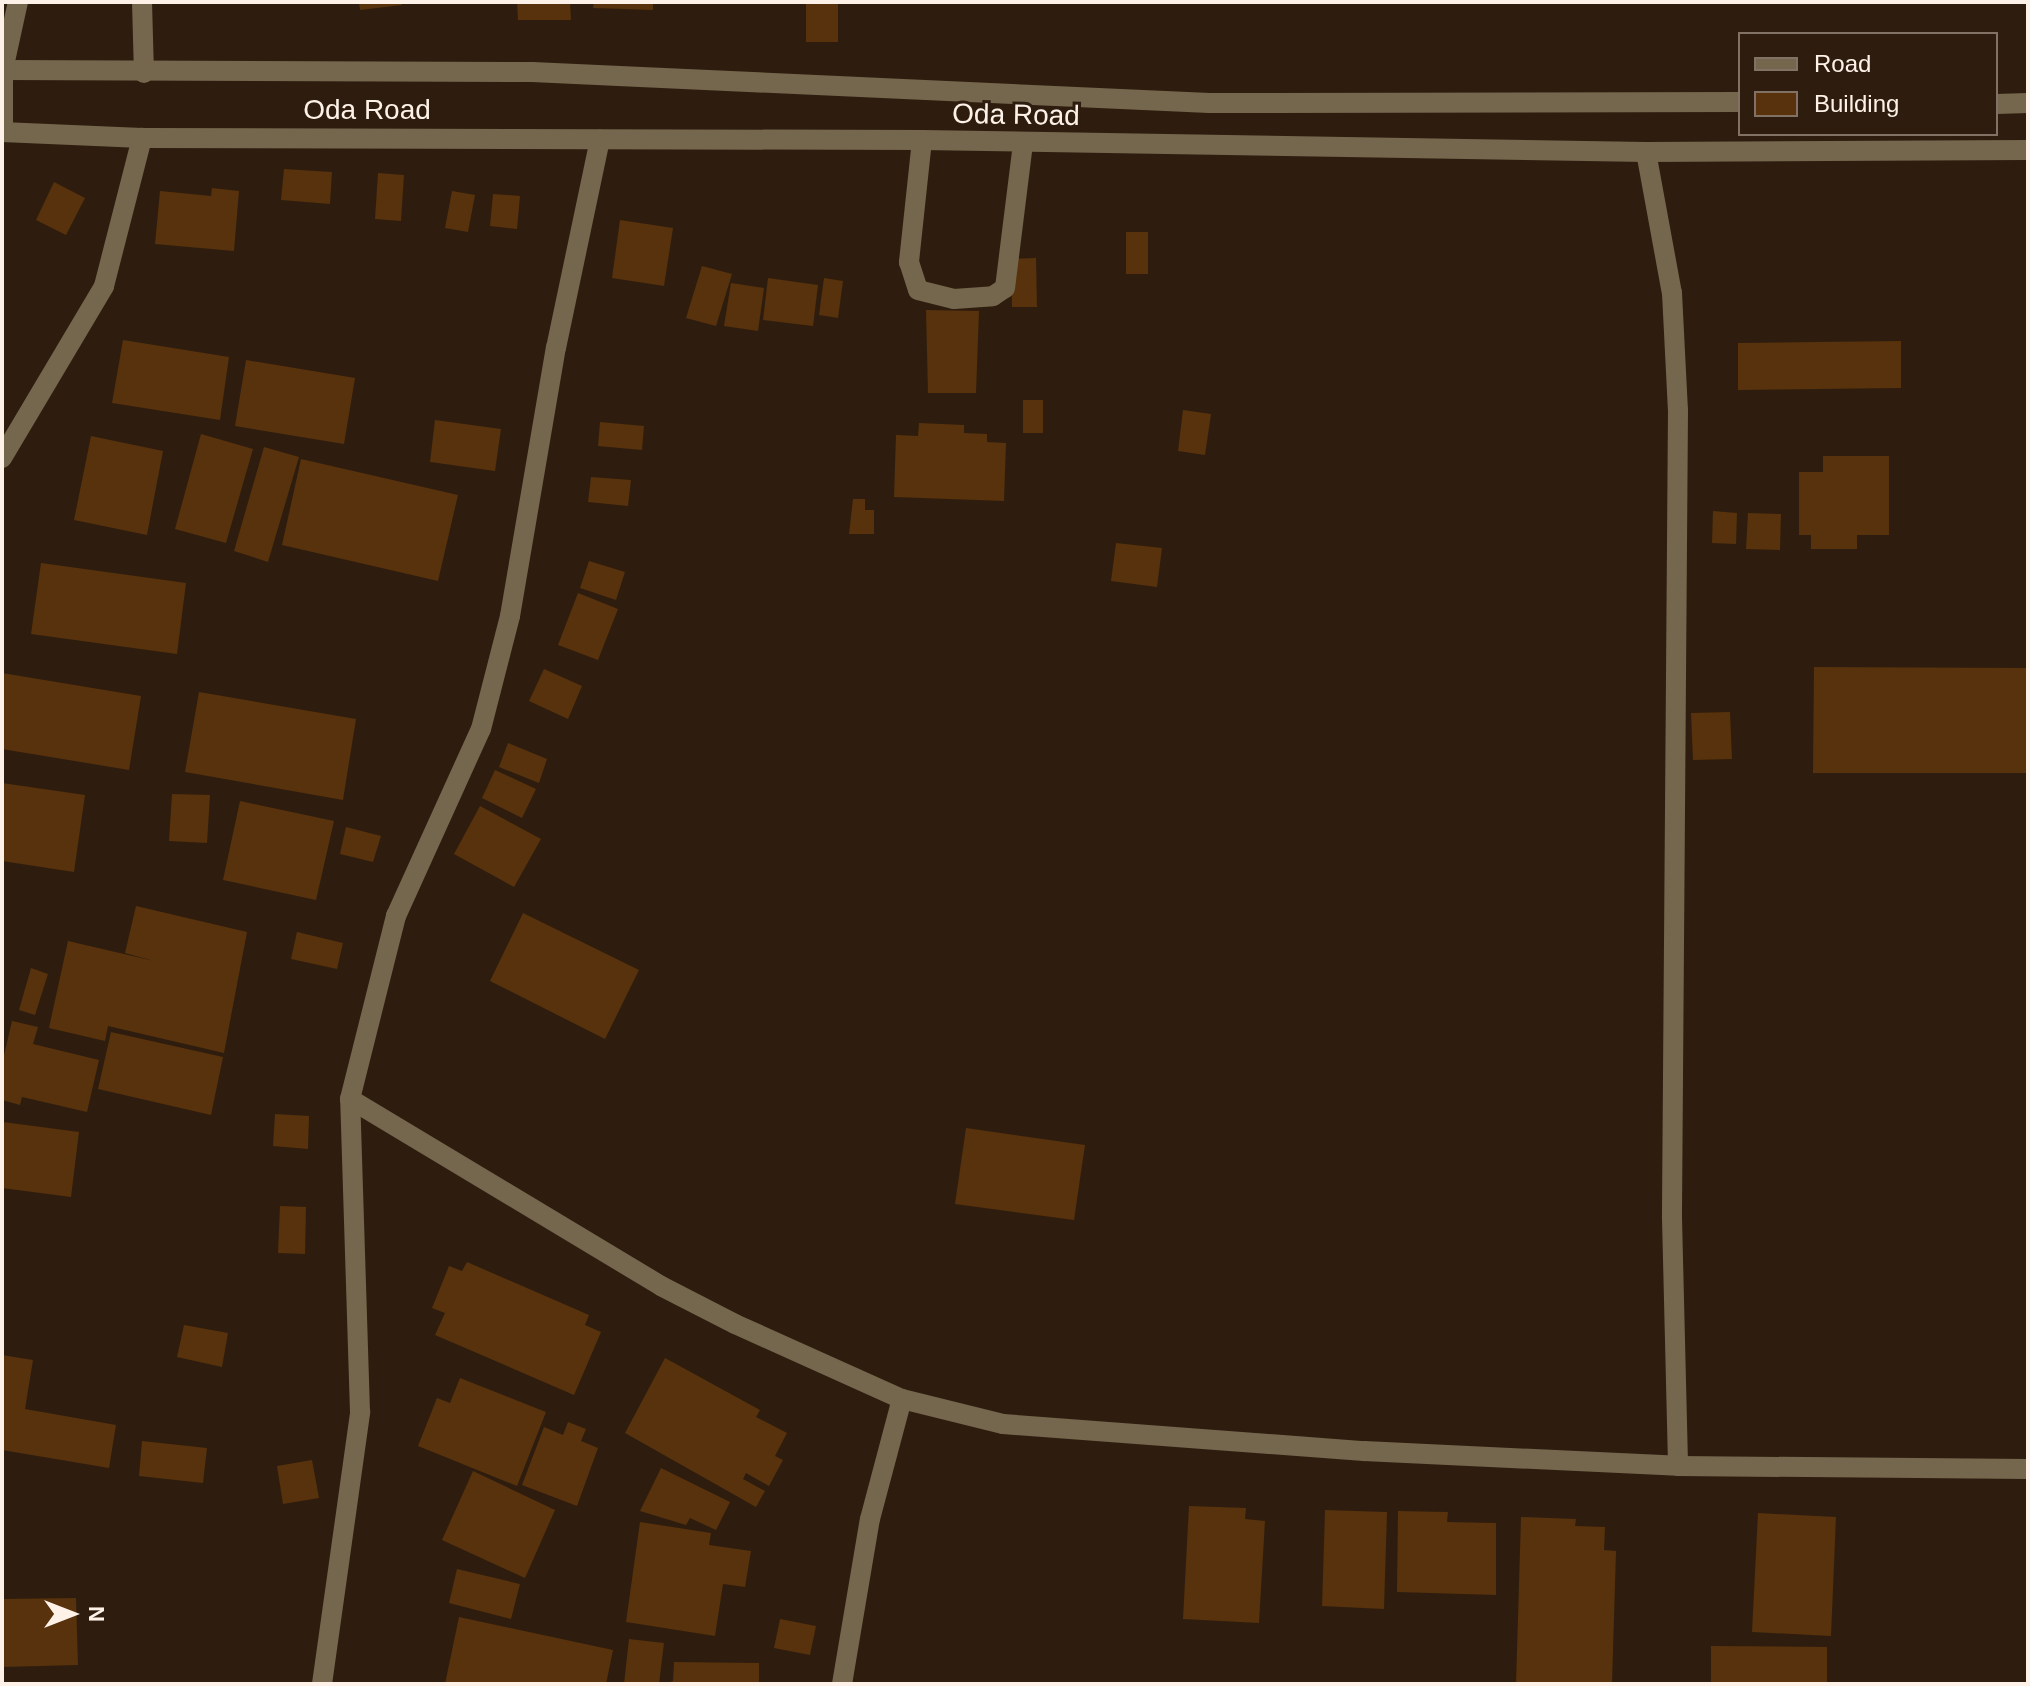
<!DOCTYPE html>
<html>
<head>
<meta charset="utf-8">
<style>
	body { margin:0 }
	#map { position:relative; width:2030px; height:1686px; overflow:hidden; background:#2e1d0e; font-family:Helvetica,sans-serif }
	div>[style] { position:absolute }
	.building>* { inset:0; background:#57320c }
	.service>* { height:20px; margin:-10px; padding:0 10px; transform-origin:10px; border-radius:10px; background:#75674e }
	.minor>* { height:20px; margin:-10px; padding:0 10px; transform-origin:10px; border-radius:10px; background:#75674e }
	.tertiary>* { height:20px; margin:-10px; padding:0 10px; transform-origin:10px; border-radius:10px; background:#75674e }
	span { translate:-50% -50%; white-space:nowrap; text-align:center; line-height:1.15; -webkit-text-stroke:6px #2e1d0e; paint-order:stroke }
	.street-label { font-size:28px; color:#fef2e8 }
	.frame { position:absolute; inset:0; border:4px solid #fef2e8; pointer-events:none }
	.legend { position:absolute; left:1738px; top:32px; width:260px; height:104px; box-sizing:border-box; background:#2e1d0e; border:2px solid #817265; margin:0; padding:10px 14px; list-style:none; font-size:24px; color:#fef2e8 }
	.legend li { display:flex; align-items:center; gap:16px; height:40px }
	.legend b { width:40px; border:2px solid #817265 }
	.north { position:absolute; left:32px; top:1574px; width:80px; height:80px; -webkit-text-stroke:6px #2e1d0e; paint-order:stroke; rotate:90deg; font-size:22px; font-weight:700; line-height:32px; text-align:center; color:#fef2e8 }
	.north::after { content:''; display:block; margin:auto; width:28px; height:36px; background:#fef2e8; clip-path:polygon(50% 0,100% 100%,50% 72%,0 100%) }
</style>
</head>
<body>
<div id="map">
	<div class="building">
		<div style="clip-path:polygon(359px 2px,401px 2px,402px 5px,360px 10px)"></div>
		<div style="clip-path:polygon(517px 2px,570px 2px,571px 20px,518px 20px)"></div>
		<div style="clip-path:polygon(594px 2px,653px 2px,653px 10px,593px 8px)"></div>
		<div style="clip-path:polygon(806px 4px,838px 4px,838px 42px,806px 42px)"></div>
		<div style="clip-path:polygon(284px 169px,332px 172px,330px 204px,281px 200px)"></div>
		<div style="clip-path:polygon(378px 173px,404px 175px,401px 221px,375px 219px)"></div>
		<div style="clip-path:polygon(54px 182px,85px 198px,66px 235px,36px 220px)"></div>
		<div style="clip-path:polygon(212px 188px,239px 191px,234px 251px,155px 244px,160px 191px,211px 196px)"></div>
		<div style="clip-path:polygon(452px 191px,475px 195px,468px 232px,445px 228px)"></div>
		<div style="clip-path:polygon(493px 194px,520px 196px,517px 229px,490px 226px)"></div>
		<div style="clip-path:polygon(620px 220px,673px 228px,664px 286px,612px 278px)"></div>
		<div style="clip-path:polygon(1126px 232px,1148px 232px,1148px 274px,1126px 274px)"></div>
		<div style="clip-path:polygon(1036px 258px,1037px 307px,1012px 307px,1011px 259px)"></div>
		<div style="clip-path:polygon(702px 266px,732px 274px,716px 326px,686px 318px)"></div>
		<div style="clip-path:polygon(768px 278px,818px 285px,813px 326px,763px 320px)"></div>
		<div style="clip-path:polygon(824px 278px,843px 281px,838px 318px,819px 315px)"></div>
		<div style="clip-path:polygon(731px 283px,764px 288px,758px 331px,724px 326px)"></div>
		<div style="clip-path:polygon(926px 310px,979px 311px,976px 393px,928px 393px)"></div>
		<div style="clip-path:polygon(123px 340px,229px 357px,220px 420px,112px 403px)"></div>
		<div style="clip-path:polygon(1901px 341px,1901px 388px,1738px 390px,1738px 343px)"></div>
		<div style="clip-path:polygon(246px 360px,355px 378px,344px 444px,235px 426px)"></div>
		<div style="clip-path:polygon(1023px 400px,1043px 400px,1043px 433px,1023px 433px)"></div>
		<div style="clip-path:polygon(1183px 410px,1211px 414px,1205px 455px,1178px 451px)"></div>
		<div style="clip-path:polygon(435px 420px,501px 429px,495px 471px,430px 462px)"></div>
		<div style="clip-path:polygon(600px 422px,644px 426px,642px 450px,598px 446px)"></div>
		<div style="clip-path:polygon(919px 423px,964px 425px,964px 433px,987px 434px,987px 442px,1006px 443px,1004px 501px,894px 497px,896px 435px,918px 436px)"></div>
		<div style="clip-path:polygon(201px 434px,253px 449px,226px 543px,175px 529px)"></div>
		<div style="clip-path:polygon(91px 436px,163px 451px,147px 535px,74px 520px)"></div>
		<div style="clip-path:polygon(264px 447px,299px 457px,268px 562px,234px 551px)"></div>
		<div style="clip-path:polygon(1823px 456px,1889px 456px,1889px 535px,1857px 535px,1857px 549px,1811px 549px,1811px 535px,1799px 535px,1799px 472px,1823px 472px)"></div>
		<div style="clip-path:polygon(301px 459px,458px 495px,438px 581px,282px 545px)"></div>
		<div style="clip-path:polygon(591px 477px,631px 480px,628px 506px,588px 502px)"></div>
		<div style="clip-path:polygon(853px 499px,865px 499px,865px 510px,874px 510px,874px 534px,849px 534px)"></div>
		<div style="clip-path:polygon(1713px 511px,1737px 513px,1736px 544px,1712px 543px)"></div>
		<div style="clip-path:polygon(1748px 513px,1781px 514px,1780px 550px,1746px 549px)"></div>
		<div style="clip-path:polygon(1116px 543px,1162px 548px,1157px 587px,1111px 581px)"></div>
		<div style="clip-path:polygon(589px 561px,625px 572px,616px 600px,580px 588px)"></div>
		<div style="clip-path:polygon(41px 563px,186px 583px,177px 654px,31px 634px)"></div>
		<div style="clip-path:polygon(578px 593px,618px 609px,598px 660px,558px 645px)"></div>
		<div style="clip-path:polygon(1814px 667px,2028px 668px,2028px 773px,1813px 773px)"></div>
		<div style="clip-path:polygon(544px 669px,582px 686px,568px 719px,529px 701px)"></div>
		<div style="clip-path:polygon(2px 673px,141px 696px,129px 770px,2px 749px)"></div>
		<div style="clip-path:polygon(199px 692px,356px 719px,343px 800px,185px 772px)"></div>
		<div style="clip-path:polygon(1730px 712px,1732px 759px,1693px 760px,1691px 713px)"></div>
		<div style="clip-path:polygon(508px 743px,547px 759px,539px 783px,499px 767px)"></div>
		<div style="clip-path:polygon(495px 770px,536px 789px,522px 818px,482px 798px)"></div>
		<div style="clip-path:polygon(2px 783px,85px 795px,74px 872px,2px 861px)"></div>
		<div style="clip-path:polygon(172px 794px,210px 795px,207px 843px,169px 841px)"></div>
		<div style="clip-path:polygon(240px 801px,334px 821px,316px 900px,223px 880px)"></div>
		<div style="clip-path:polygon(480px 806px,541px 839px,514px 887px,454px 854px)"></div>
		<div style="clip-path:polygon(346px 827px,381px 836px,373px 862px,340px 854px)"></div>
		<div style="clip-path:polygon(136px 906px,247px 932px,224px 1053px,108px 1026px,105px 1041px,49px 1028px,68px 941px,154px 961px,125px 953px)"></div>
		<div style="clip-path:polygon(523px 913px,639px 970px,605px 1039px,490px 981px)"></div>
		<div style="clip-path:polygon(297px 932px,343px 943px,337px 969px,291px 959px)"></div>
		<div style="clip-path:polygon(31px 968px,48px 974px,35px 1015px,19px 1010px)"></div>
		<div style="clip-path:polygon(12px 1021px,38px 1027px,33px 1044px,99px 1060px,87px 1112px,22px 1097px,20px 1105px,2px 1100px,2px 1064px)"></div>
		<div style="clip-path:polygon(111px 1032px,223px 1057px,211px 1115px,98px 1089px)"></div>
		<div style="clip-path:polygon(275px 1114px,309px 1116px,308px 1149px,273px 1146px)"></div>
		<div style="clip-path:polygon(3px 1122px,79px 1132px,71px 1197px,2px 1188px)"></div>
		<div style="clip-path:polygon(966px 1128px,1085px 1145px,1074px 1220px,955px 1204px)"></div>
		<div style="clip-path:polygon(280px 1206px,306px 1207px,305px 1254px,278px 1253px)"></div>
		<div style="clip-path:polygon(467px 1262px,589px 1315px,585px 1325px,601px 1332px,574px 1395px,435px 1335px,445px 1313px,432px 1308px,449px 1266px,462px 1271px)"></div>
		<div style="clip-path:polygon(184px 1325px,228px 1333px,222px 1367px,177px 1357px)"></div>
		<div style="clip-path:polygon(2px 1355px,33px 1360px,25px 1409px,116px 1425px,109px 1468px,2px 1450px)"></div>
		<div style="clip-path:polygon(665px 1358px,760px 1410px,756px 1417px,787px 1433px,775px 1456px,783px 1460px,769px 1486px,746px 1473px,743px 1479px,765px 1491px,756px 1507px,625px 1433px)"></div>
		<div style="clip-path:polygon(460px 1378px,546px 1412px,517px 1486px,418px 1446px,437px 1398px,450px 1403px)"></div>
		<div style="clip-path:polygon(568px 1422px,586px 1429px,581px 1441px,598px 1448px,577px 1506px,522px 1485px,544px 1427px,563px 1435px)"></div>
		<div style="clip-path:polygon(142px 1441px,207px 1448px,203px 1483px,139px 1476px)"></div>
		<div style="clip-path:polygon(312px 1460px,319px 1498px,283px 1504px,277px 1466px)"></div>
		<div style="clip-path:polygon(661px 1468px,730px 1502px,716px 1530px,690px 1518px,686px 1525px,640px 1511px)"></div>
		<div style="clip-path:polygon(473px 1471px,555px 1510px,525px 1578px,442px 1540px)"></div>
		<div style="clip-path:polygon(1189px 1506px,1246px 1508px,1245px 1519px,1265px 1521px,1259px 1623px,1183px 1619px)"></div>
		<div style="clip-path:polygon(1325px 1510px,1387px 1512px,1384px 1609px,1322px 1606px)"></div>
		<div style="clip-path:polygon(1398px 1511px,1448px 1512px,1447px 1522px,1496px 1523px,1496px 1595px,1397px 1592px)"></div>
		<div style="clip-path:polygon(1758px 1513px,1836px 1517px,1831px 1636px,1752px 1632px)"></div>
		<div style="clip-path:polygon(1521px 1517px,1576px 1519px,1575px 1526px,1605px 1527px,1604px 1550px,1616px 1551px,1612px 1684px,1516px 1684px)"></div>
		<div style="clip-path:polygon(640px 1522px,711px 1533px,709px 1545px,751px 1551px,745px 1587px,723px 1584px,715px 1636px,626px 1622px)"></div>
		<div style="clip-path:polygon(457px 1569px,520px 1584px,511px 1619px,449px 1603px)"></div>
		<div style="clip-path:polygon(76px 1598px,78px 1665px,2px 1667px,2px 1599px)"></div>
		<div style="clip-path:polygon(459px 1617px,613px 1650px,606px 1684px,445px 1684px)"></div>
		<div style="clip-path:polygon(780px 1619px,816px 1626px,810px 1655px,774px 1648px)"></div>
		<div style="clip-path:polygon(629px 1639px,664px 1643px,659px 1684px,624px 1684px)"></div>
		<div style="clip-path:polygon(1711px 1646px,1827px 1647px,1827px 1684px,1711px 1684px)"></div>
		<div style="clip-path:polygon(674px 1662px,759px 1663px,759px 1684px,664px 1684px,673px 1681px)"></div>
	</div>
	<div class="service">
		<div style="left:922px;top:140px;width:123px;rotate:96.1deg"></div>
		<div style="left:909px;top:262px;width:29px;rotate:72deg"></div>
		<div style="left:918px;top:290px;width:37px;rotate:14deg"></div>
		<div style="left:954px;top:299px;width:39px;rotate:-4deg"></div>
		<div style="left:993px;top:296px;width:14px;rotate:-34deg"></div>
		<div style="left:1005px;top:288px;width:146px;rotate:-82.9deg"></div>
	</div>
	<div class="minor">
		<div style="left:142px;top:2px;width:71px;rotate:88.4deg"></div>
		<div style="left:3px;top:132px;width:62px;rotate:-90deg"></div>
		<div style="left:3px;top:70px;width:70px;rotate:-77.6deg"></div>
		<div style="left:1646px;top:152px;width:143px;rotate:79.6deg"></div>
		<div style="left:1672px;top:293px;width:117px;rotate:87.1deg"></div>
		<div style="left:1678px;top:410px;width:808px;rotate:90.43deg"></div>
		<div style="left:1672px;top:1218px;width:248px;rotate:88.6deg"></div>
		<div style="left:2px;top:458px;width:200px;rotate:-59.3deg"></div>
		<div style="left:104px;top:286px;width:153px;rotate:-75.6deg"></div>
		<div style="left:350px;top:1099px;width:363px;rotate:31deg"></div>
		<div style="left:661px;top:1286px;width:83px;rotate:27.2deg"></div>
		<div style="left:735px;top:1324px;width:183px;rotate:24.2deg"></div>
		<div style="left:902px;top:1399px;width:104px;rotate:13.9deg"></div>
		<div style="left:1003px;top:1424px;width:362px;rotate:4.3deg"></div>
		<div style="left:1364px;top:1451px;width:314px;rotate:2.7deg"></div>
		<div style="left:1678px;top:1466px;width:350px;rotate:0.5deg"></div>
		<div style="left:322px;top:1684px;width:275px;rotate:-82deg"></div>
		<div style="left:360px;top:1412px;width:313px;rotate:-91.8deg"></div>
		<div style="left:350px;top:1099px;width:189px;rotate:-75.9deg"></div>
		<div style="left:396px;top:916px;width:205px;rotate:-65.6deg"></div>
		<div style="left:481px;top:729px;width:117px;rotate:-75.6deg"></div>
		<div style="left:510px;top:616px;width:272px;rotate:-80.3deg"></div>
		<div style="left:556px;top:348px;width:213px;rotate:-78.1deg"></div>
		<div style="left:842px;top:1684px;width:167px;rotate:-80.4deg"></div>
		<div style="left:870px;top:1519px;width:124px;rotate:-75.1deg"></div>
	</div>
	<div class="tertiary">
		<div style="left:2px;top:70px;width:530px;rotate:0.22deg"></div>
		<div style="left:532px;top:72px;width:678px;rotate:2.62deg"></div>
		<div style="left:1209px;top:103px;width:531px;rotate:-0.11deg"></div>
		<div style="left:1996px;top:104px;width:32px;rotate:-2deg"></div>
		<div style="left:2px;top:132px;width:140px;rotate:2.5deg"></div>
		<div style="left:142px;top:138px;width:780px;rotate:0.15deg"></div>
		<div style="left:922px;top:140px;width:724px;rotate:0.95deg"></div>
		<div style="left:1646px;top:152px;width:382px;rotate:-0.3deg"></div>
	</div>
	<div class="street-label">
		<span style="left:367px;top:110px">Oda Road</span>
		<span style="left:1016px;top:115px;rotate:1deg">Oda Road</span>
	</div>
	<div class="frame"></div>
	<ul class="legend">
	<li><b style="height:10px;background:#75674e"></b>Road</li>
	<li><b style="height:22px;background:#57320c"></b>Building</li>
	</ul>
	<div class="north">N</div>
</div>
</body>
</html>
